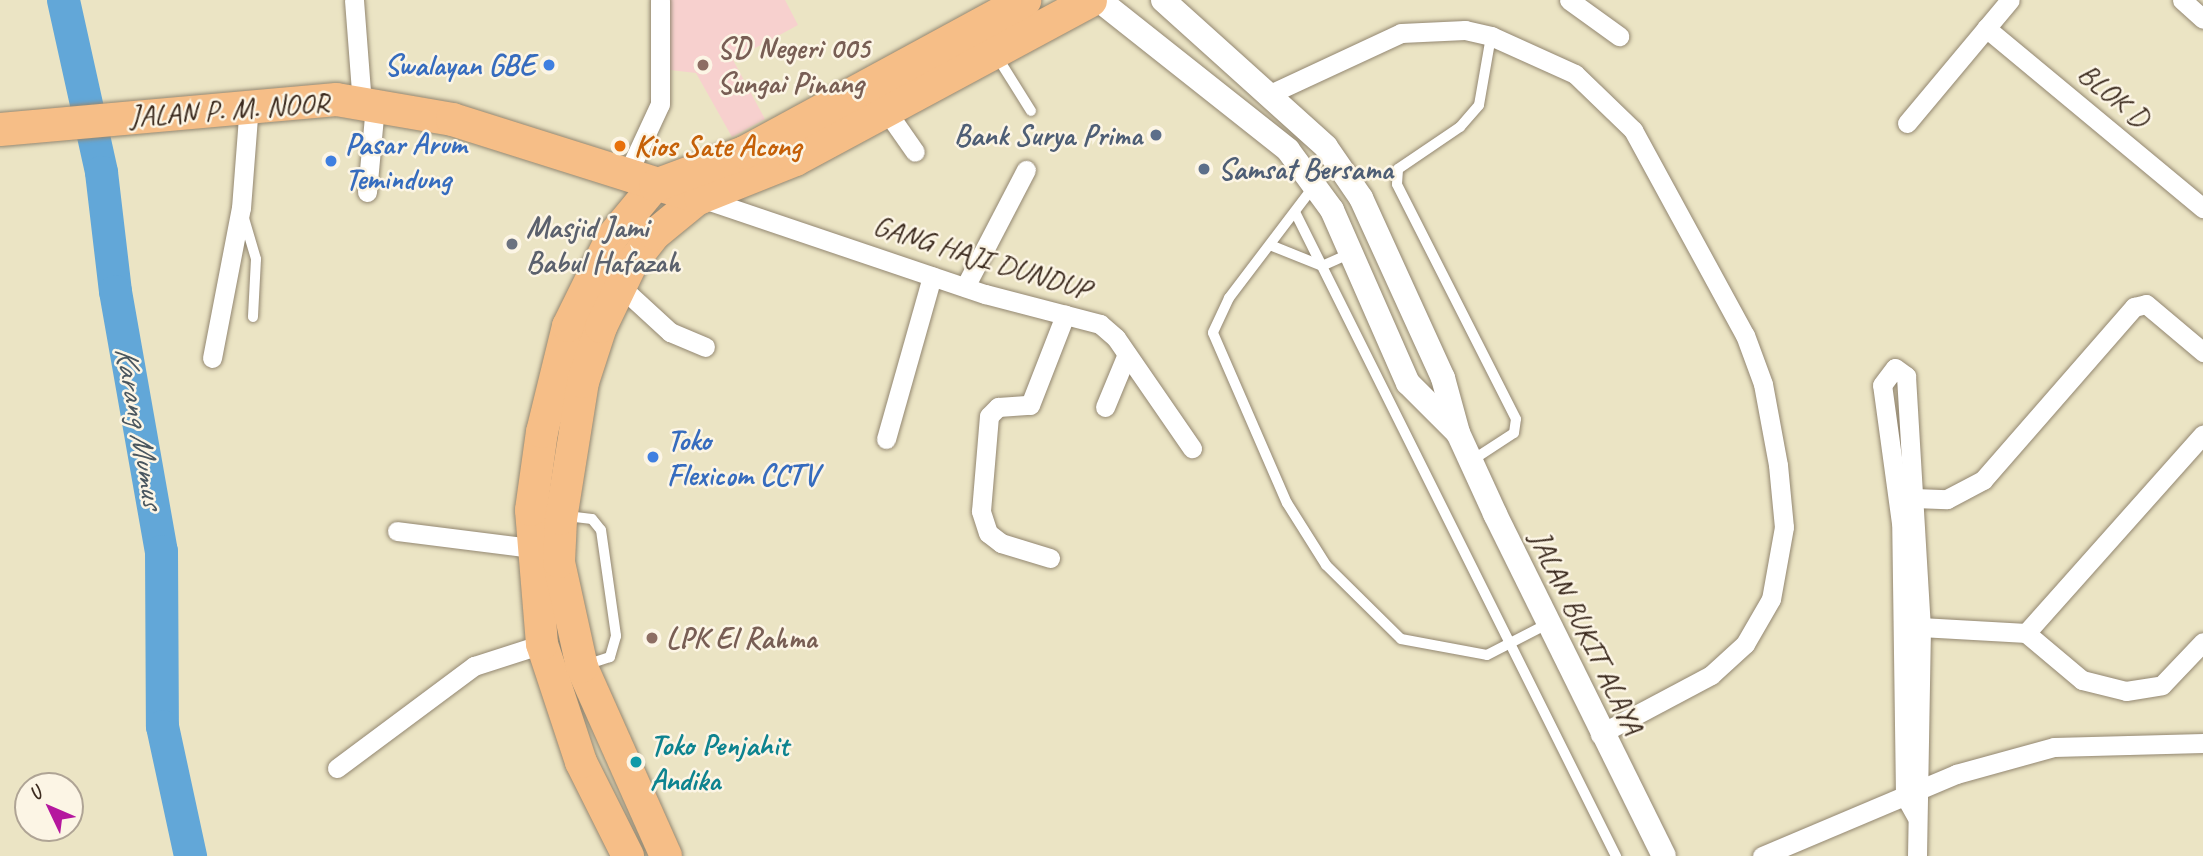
<!DOCTYPE html>
<html>
<head>
<meta charset="utf-8">
<style>
	body { margin:0 }
	#map { position:relative; width:2203px; height:856px; overflow:hidden; background:#ebe4c4; font-family:Caveat,sans-serif }
	div>[style] { position:absolute }
	.built>* { inset:0; background:#f7d0ce }
	.river>* { height:33px; margin:-16.5px; padding:0 16.5px; transform-origin:16.5px; border-radius:16.5px; background:#62a7d8 }
	.roads { filter:drop-shadow(0 0 2px #938771) drop-shadow(0 0 2px #938771) }
	.service>* { height:10px; margin:-5px; padding:0 5px; transform-origin:5px; border-radius:5px; background:#fff }
	.minor>* { height:19px; margin:-9.5px; padding:0 9.5px; transform-origin:9.5px; border-radius:9.5px; background:#fff }
	.tertiary>* { height:24px; margin:-12px; padding:0 12px; transform-origin:12px; border-radius:12px; background:#fff }
	.primary>* { height:32px; margin:-16px; padding:0 16px; transform-origin:16px; border-radius:16px; background:#f6be87 }
	.trunk>* { height:33px; margin:-16.5px; padding:0 16.5px; transform-origin:16.5px; border-radius:16.5px; background:#f6be87 }
	.dots>* { width:19px; height:19px; translate:-50% -50%; box-sizing:border-box; border:4px solid #fcf5e5; border-radius:50% }
	span { translate:-50% -50%; white-space:nowrap; text-align:center; line-height:1.15; -webkit-text-stroke:5px #fcf5e5; paint-order:stroke }
	.education-label { font-size:30px; color:#785e54; font-weight:700 }
	.left { translate:0 -50%; text-align:left }
	.shop-label { font-size:30px; color:#366cbe; font-weight:700 }
	.right { translate:-100% -50%; text-align:right }
	.street-label { font-size:30px; color:#3b2a1e }
	.service-label { font-size:30px; color:#4e5e75; font-weight:700 }
	.food-label { font-size:30px; color:#c56008; font-weight:700 }
	.worship-label { font-size:30px; color:#5b616d; font-weight:700 }
	.culture-label { font-size:30px; color:#0d838f; font-weight:700 }
	.water-label { font-size:32px; color:#49565f; font-style:italic }
	.north { position:absolute; left:14px; top:772px; width:70px; height:70px; box-sizing:border-box; background:#fcf5e5; border:2px solid #afa495; border-radius:50%; rotate:314deg; font-size:19px; font-weight:700; line-height:28px; text-align:center; color:#3b2a1e }
	.north::after { content:''; display:block; margin:auto; width:24px; height:32px; background:#b5179e; clip-path:polygon(50% 0,100% 100%,50% 72%,0 100%) }
</style>
</head>
<body>
<div id="map">
	<div class="built">
		<div style="clip-path:polygon(665px 0,785px 0,798px 25px,733px 60px,765px 119px,732px 137px,696px 73px,670px 70px)"></div>
	</div>
	<div class="river">
		<div style="left:63px;top:0;width:176px;rotate:77.5deg"></div>
		<div style="left:101px;top:172px;width:120px;rotate:83.3deg"></div>
		<div style="left:115px;top:291px;width:264px;rotate:80deg"></div>
		<div style="left:161px;top:551px;width:175px;rotate:89.7deg"></div>
		<div style="left:162px;top:726px;width:133px;rotate:77.8deg"></div>
	</div>
	<div class="roads">
		<div class="service">
			<div style="left:996px;top:55px;width:66px;rotate:58deg"></div>
			<div style="left:1314px;top:186px;width:141px;rotate:127.2deg"></div>
			<div style="left:1229px;top:298px;width:38px;rotate:115deg"></div>
			<div style="left:1213px;top:333px;width:185px;rotate:66.5deg"></div>
			<div style="left:1287px;top:503px;width:73px;rotate:57.8deg"></div>
			<div style="left:1326px;top:565px;width:105px;rotate:44.6deg"></div>
			<div style="left:1401px;top:639px;width:87px;rotate:10.5deg"></div>
			<div style="left:1487px;top:655px;width:68px;rotate:-27.3deg"></div>
			<div style="left:1295px;top:212px;width:720px;rotate:63.51deg"></div>
			<div style="left:243px;top:215px;width:46px;rotate:73.5deg"></div>
			<div style="left:256px;top:259px;width:58px;rotate:93deg"></div>
			<div style="left:1270px;top:245px;width:56px;rotate:22deg"></div>
			<div style="left:1322px;top:266px;width:30px;rotate:-24deg"></div>
			<div style="left:1471px;top:461px;width:51px;rotate:-33.1deg"></div>
			<div style="left:1514px;top:433px;width:14px;rotate:-82deg"></div>
			<div style="left:1516px;top:419px;width:263px;rotate:-116.9deg"></div>
			<div style="left:1397px;top:184px;width:15px;rotate:-86deg"></div>
			<div style="left:1398px;top:169px;width:75px;rotate:-34.1deg"></div>
			<div style="left:1460px;top:127px;width:29px;rotate:-49deg"></div>
			<div style="left:1479px;top:105px;width:70px;rotate:-80.1deg"></div>
			<div style="left:567px;top:516px;width:25px;rotate:7deg"></div>
			<div style="left:592px;top:519px;width:14px;rotate:51deg"></div>
			<div style="left:601px;top:530px;width:107px;rotate:81.9deg"></div>
			<div style="left:616px;top:636px;width:22px;rotate:106deg"></div>
			<div style="left:610px;top:657px;width:25px;rotate:162deg"></div>
		</div>
		<div class="minor">
			<div style="left:354px;top:0;width:103px;rotate:85.6deg"></div>
			<div style="left:1569px;top:0;width:62px;rotate:35.8deg"></div>
			<div style="left:2182px;top:0;width:28px;rotate:42deg"></div>
			<div style="left:1986px;top:28px;width:282px;rotate:39.7deg"></div>
			<div style="left:1272px;top:93px;width:142px;rotate:-24.9deg"></div>
			<div style="left:1401px;top:33px;width:64px;rotate:-2.7deg"></div>
			<div style="left:1465px;top:30px;width:27px;rotate:13deg"></div>
			<div style="left:1491px;top:36px;width:92px;rotate:24.3deg"></div>
			<div style="left:1575px;top:74px;width:81px;rotate:44deg"></div>
			<div style="left:1633px;top:130px;width:234px;rotate:61.4deg"></div>
			<div style="left:1745px;top:335px;width:52px;rotate:69.8deg"></div>
			<div style="left:1763px;top:384px;width:82px;rotate:79.5deg"></div>
			<div style="left:1778px;top:465px;width:62px;rotate:84.5deg"></div>
			<div style="left:1784px;top:527px;width:73px;rotate:100.2deg"></div>
			<div style="left:1771px;top:599px;width:52px;rotate:120deg"></div>
			<div style="left:1745px;top:644px;width:46px;rotate:137.6deg"></div>
			<div style="left:1711px;top:675px;width:126px;rotate:152deg"></div>
			<div style="left:885px;top:109px;width:52px;rotate:55.1deg"></div>
			<div style="left:1907px;top:123px;width:160px;rotate:-50.1deg"></div>
			<div style="left:627px;top:175px;width:78px;rotate:-65.1deg"></div>
			<div style="left:660px;top:104px;width:104px;rotate:-90deg"></div>
			<div style="left:367px;top:192px;width:87px;rotate:-84.7deg"></div>
			<div style="left:701px;top:198px;width:300px;rotate:18.7deg"></div>
			<div style="left:985px;top:294px;width:119px;rotate:14.6deg"></div>
			<div style="left:1100px;top:324px;width:21px;rotate:41deg"></div>
			<div style="left:1116px;top:338px;width:134px;rotate:55.4deg"></div>
			<div style="left:621px;top:287px;width:67px;rotate:42.6deg"></div>
			<div style="left:670px;top:332px;width:38px;rotate:23deg"></div>
			<div style="left:965px;top:287px;width:132px;rotate:-62.5deg"></div>
			<div style="left:212px;top:358px;width:153px;rotate:-79.1deg"></div>
			<div style="left:241px;top:208px;width:103px;rotate:-85.6deg"></div>
			<div style="left:1105px;top:407px;width:57px;rotate:-67.5deg"></div>
			<div style="left:886px;top:439px;width:169px;rotate:-74.2deg"></div>
			<div style="left:1914px;top:498px;width:33px;rotate:2deg"></div>
			<div style="left:1947px;top:499px;width:41px;rotate:-27.8deg"></div>
			<div style="left:1983px;top:480px;width:230px;rotate:-48.9deg"></div>
			<div style="left:2134px;top:307px;width:12px;rotate:-14deg"></div>
			<div style="left:2146px;top:304px;width:75px;rotate:40.1deg"></div>
			<div style="left:397px;top:531px;width:135px;rotate:7.2deg"></div>
			<div style="left:1050px;top:558px;width:51px;rotate:-163deg"></div>
			<div style="left:1001px;top:543px;width:16px;rotate:-142deg"></div>
			<div style="left:988px;top:533px;width:23px;rotate:-108deg"></div>
			<div style="left:981px;top:511px;width:95px;rotate:-85.2deg"></div>
			<div style="left:989px;top:416px;width:13px;rotate:-45deg"></div>
			<div style="left:998px;top:407px;width:32px;rotate:-4deg"></div>
			<div style="left:1030px;top:405px;width:97px;rotate:-68.7deg"></div>
			<div style="left:1921px;top:627px;width:105px;rotate:3.3deg"></div>
			<div style="left:2026px;top:633px;width:266px;rotate:-48.3deg"></div>
			<div style="left:2026px;top:633px;width:73px;rotate:40deg"></div>
			<div style="left:2082px;top:680px;width:45px;rotate:14deg"></div>
			<div style="left:2126px;top:691px;width:36px;rotate:-9deg"></div>
			<div style="left:2162px;top:685px;width:59px;rotate:-46.4deg"></div>
			<div style="left:337px;top:768px;width:171px;rotate:-36.7deg"></div>
			<div style="left:474px;top:666px;width:71px;rotate:-17.9deg"></div>
			<div style="left:1916px;top:816px;width:23px;rotate:-119deg"></div>
			<div style="left:1905px;top:796px;width:273px;rotate:-90.8deg"></div>
			<div style="left:1901px;top:523px;width:139px;rotate:-97.8deg"></div>
			<div style="left:1882px;top:385px;width:21px;rotate:-53deg"></div>
			<div style="left:1895px;top:368px;width:14px;rotate:36deg"></div>
			<div style="left:1906px;top:376px;width:251px;rotate:86.6deg"></div>
			<div style="left:1921px;top:627px;width:229px;rotate:91deg"></div>
			<div style="left:1762px;top:856px;width:211px;rotate:-22.9deg"></div>
			<div style="left:1956px;top:774px;width:102px;rotate:-15.4deg"></div>
			<div style="left:2054px;top:747px;width:149px;rotate:-1.5deg"></div>
		</div>
		<div class="tertiary">
			<div style="left:1099px;top:0;width:241px;rotate:38.4deg"></div>
			<div style="left:1288px;top:150px;width:74px;rotate:53.7deg"></div>
			<div style="left:1332px;top:210px;width:189px;rotate:66.3deg"></div>
			<div style="left:1408px;top:383px;width:69px;rotate:45deg"></div>
			<div style="left:1163px;top:0;width:219px;rotate:42deg"></div>
			<div style="left:1326px;top:147px;width:62px;rotate:55.5deg"></div>
			<div style="left:1361px;top:198px;width:198px;rotate:65.5deg"></div>
			<div style="left:1443px;top:378px;width:57px;rotate:74.7deg"></div>
			<div style="left:1458px;top:433px;width:89px;rotate:65.4deg"></div>
			<div style="left:1495px;top:514px;width:381px;rotate:63.7deg"></div>
		</div>
		<div class="primary">
			<div style="left:628px;top:856px;width:105px;rotate:-116.6deg"></div>
			<div style="left:581px;top:762px;width:124px;rotate:-108.3deg"></div>
			<div style="left:542px;top:644px;width:134px;rotate:-94.7deg"></div>
			<div style="left:531px;top:510px;width:79px;rotate:-82deg"></div>
			<div style="left:542px;top:432px;width:109px;rotate:-76.2deg"></div>
			<div style="left:568px;top:326px;width:99px;rotate:-63.7deg"></div>
			<div style="left:612px;top:237px;width:67px;rotate:-50.4deg"></div>
			<div style="left:666px;top:856px;width:207px;rotate:-114deg"></div>
			<div style="left:582px;top:667px;width:107px;rotate:-102.4deg"></div>
			<div style="left:559px;top:562px;width:43px;rotate:-87.3deg"></div>
			<div style="left:561px;top:519px;width:139px;rotate:-80.9deg"></div>
			<div style="left:583px;top:382px;width:58px;rotate:-71.9deg"></div>
			<div style="left:601px;top:327px;width:71px;rotate:-64.2deg"></div>
			<div style="left:632px;top:263px;width:37px;rotate:-52deg"></div>
			<div style="left:655px;top:234px;width:58px;rotate:-39.4deg"></div>
		</div>
		<div class="trunk">
			<div style="left:0;top:129px;width:337px;rotate:-5.1deg"></div>
			<div style="left:336px;top:99px;width:118px;rotate:9.8deg"></div>
			<div style="left:452px;top:119px;width:260px;rotate:17.5deg"></div>
			<div style="left:700px;top:197px;width:102px;rotate:-21.8deg"></div>
			<div style="left:795px;top:159px;width:335px;rotate:-28.3deg"></div>
			<div style="left:655px;top:185px;width:95px;rotate:-20.3deg"></div>
			<div style="left:744px;top:152px;width:319px;rotate:-28.5deg"></div>
		</div>
	</div>
	<div class="dots">
		<div style="left:549px;top:65px;background:#3f7fe0"></div>
		<div style="left:703px;top:65px;background:#8d6e63"></div>
		<div style="left:1156px;top:135px;background:#5c6f8a"></div>
		<div style="left:620px;top:146px;background:#e8710a"></div>
		<div style="left:331px;top:161px;background:#3f7fe0"></div>
		<div style="left:1204px;top:169px;background:#5c6f8a"></div>
		<div style="left:512px;top:244px;background:#6b7280"></div>
		<div style="left:653px;top:457px;background:#3f7fe0"></div>
		<div style="left:652px;top:638px;background:#8d6e63"></div>
		<div style="left:636px;top:762px;background:#0f9aa8"></div>
	</div>
	<div class="education-label">
		<span class="left" style="left:717px;top:65px">SD Negeri 005<br>Sungai Pinang</span>
		<span class="left" style="left:666px;top:638px">LPK El Rahma</span>
	</div>
	<div class="shop-label">
		<span class="right" style="left:535px;top:65px">Swalayan GBE</span>
		<span class="left" style="left:345px;top:161px">Pasar Arum<br>Temindung</span>
		<span class="left" style="left:667px;top:457px">Toko<br>Flexicom CCTV</span>
	</div>
	<div class="street-label">
		<span style="left:2114px;top:95px;rotate:40deg">BLOK D</span>
		<span style="left:229px;top:109px;rotate:-4deg">JALAN P. M. NOOR</span>
		<span style="left:982px;top:257px;rotate:17deg">GANG HAJI DUNDUP</span>
		<span style="left:1587px;top:632px;rotate:64deg">JALAN BUKIT ALAYA</span>
	</div>
	<div class="service-label">
		<span class="right" style="left:1142px;top:135px">Bank Surya Prima</span>
		<span class="left" style="left:1218px;top:169px">Samsat Bersama</span>
	</div>
	<div class="food-label">
		<span class="left" style="left:634px;top:146px">Kios Sate Acong</span>
	</div>
	<div class="worship-label">
		<span class="left" style="left:526px;top:244px">Masjid Jami<br>Babul Hafazah</span>
	</div>
	<div class="culture-label">
		<span class="left" style="left:650px;top:762px">Toko Penjahit<br>Andika</span>
	</div>
	<div class="water-label">
		<span style="left:139px;top:427px;rotate:80deg">Karang Mumus</span>
	</div>
	<div class="north">U</div>
</div>
</body>
</html>
